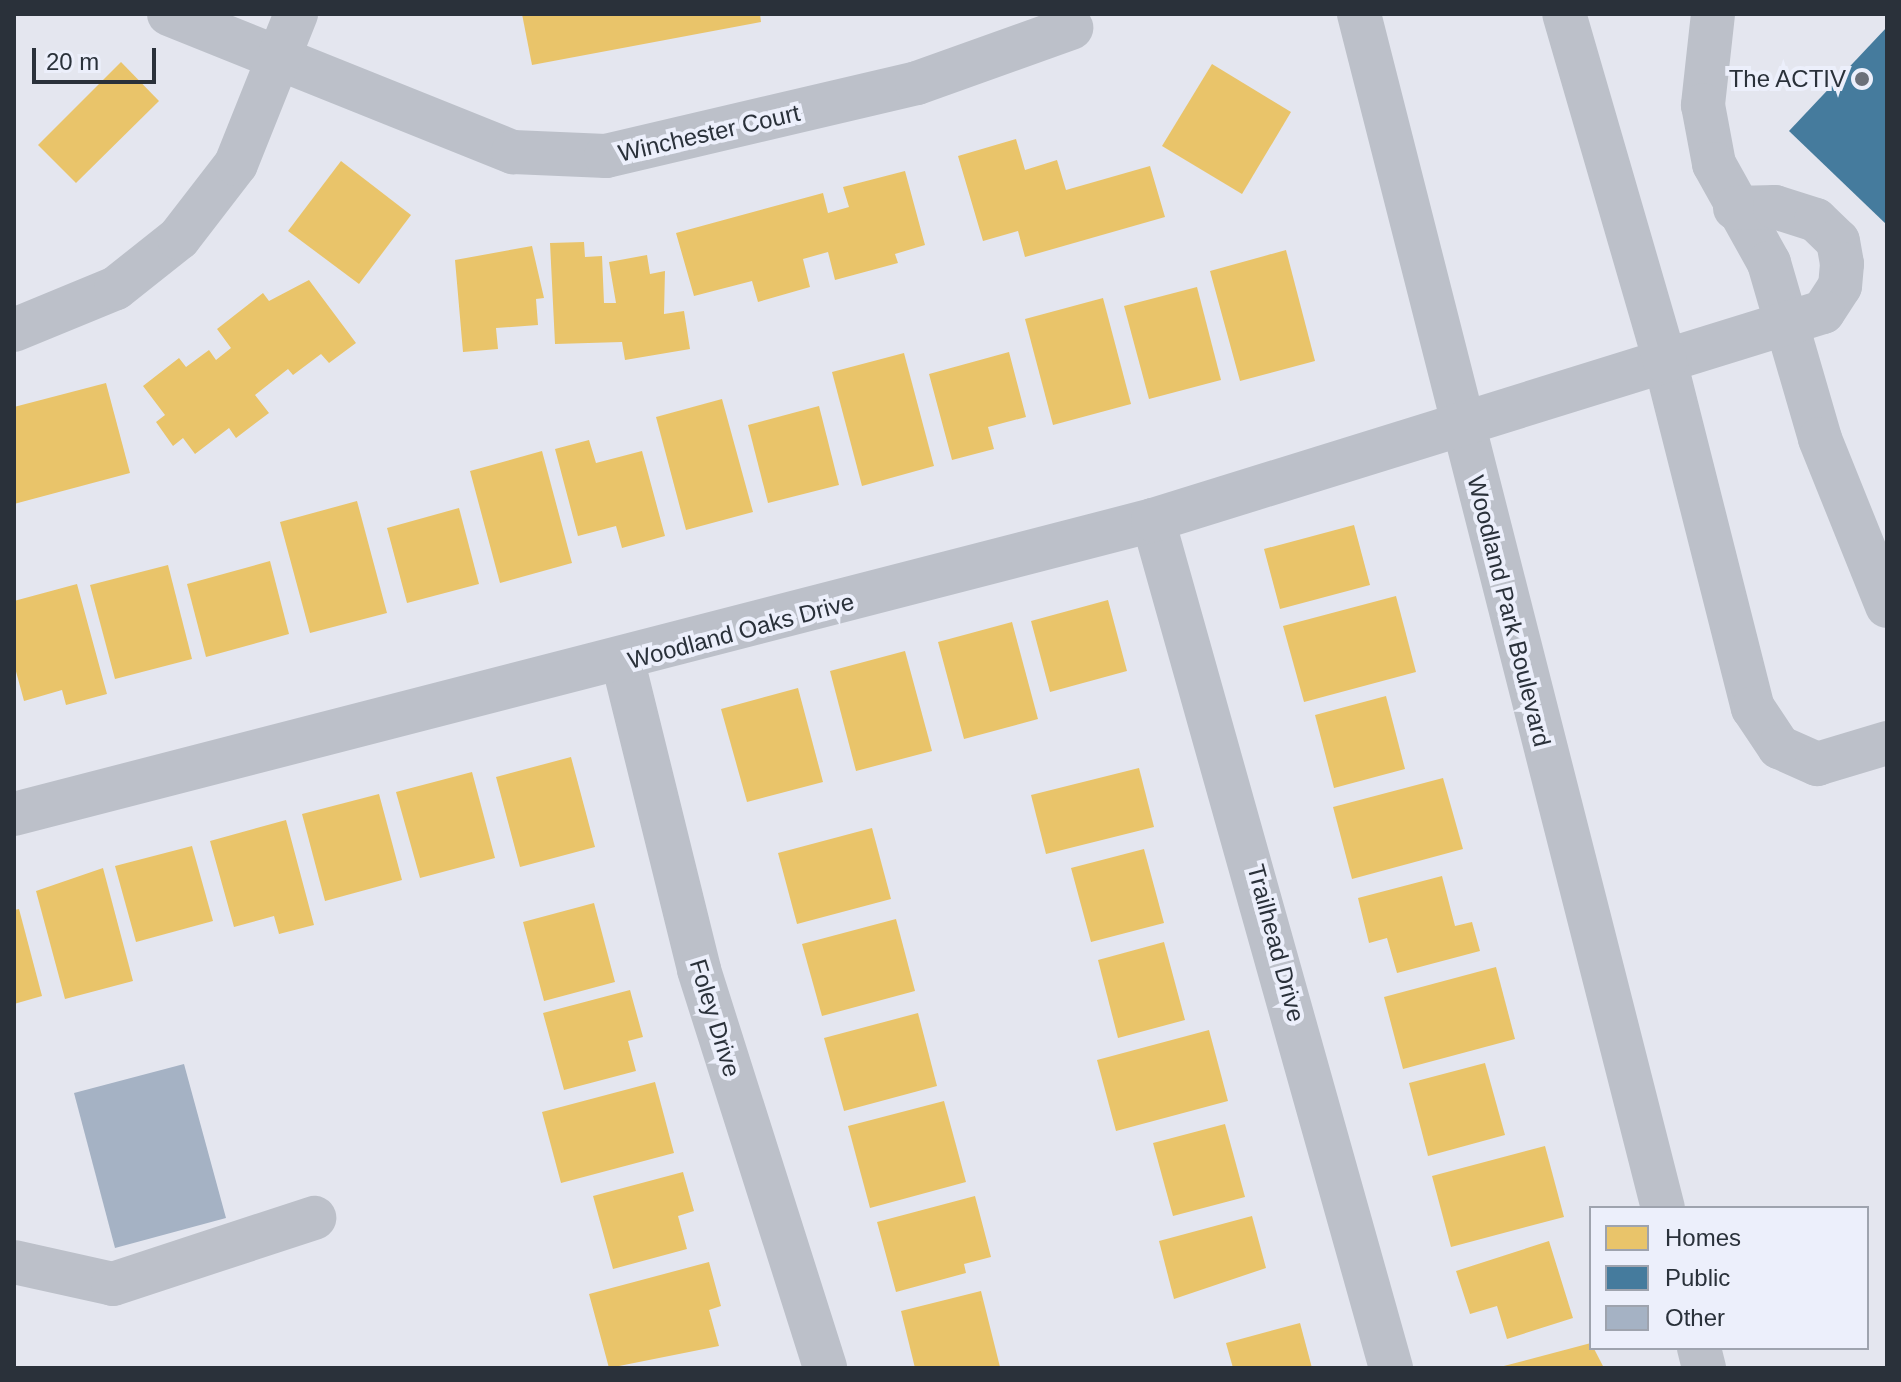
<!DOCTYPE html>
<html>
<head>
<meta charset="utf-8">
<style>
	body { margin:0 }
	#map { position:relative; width:1901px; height:1382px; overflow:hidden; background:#e4e6ef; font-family:Arial,sans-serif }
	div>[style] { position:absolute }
	.homes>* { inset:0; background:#e9c46a }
	.public>* { inset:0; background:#457b9d }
	.building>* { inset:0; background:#a5b2c4 }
	.minor>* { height:44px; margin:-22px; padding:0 22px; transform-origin:22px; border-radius:22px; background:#bcc0c9 }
	.dots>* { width:22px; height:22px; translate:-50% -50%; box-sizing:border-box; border:4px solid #eceffb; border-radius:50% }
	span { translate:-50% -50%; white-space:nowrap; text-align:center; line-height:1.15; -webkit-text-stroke:8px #eceffb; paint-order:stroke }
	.poi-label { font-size:24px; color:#2a313a }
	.right { translate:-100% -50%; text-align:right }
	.street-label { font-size:24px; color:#2a313a }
	.frame { position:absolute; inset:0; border:16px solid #2a313a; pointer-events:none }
	.legend { position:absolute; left:1589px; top:1206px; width:280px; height:144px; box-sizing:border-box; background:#eceffb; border:2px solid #9ea3ae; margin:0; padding:10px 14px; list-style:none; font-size:24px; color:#2a313a }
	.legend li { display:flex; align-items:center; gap:16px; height:40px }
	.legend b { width:40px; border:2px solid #9ea3ae }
	.scale { position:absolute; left:32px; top:48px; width:124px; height:36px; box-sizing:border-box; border:4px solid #2a313a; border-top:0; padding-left:10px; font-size:24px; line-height:28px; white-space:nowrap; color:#2a313a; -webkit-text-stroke:6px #eceffb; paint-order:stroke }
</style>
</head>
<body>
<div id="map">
	<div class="homes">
		<div style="clip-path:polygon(522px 14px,760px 14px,761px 22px,532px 65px)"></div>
		<div style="clip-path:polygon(121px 62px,159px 101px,76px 183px,38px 145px)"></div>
		<div style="clip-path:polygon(1212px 64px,1291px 112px,1242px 194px,1162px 146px)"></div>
		<div style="clip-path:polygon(1016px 139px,1025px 170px,1057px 160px,1066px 190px,1150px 166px,1165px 217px,1025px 257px,1018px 231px,983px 241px,958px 156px)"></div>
		<div style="clip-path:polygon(341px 161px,411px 215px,359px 284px,288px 231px)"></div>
		<div style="clip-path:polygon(905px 171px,925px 245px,895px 254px,898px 263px,835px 280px,828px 252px,803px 259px,810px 287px,758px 302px,752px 281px,694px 296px,676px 233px,823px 193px,828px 213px,849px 207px,843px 187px)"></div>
		<div style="clip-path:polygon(584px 242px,585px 257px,602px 256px,604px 303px,616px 303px,609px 262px,647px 255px,650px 274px,665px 271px,664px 314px,684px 311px,690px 349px,625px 360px,622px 342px,555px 344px,550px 243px)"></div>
		<div style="clip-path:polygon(532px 246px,544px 298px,536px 299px,538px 325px,496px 328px,498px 349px,463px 352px,455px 260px)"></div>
		<div style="clip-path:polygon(1286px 250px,1315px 361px,1240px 381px,1210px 271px)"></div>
		<div style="clip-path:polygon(309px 280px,356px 343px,329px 363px,321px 354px,293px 375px,288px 369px,255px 395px,269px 413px,236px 438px,229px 428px,195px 454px,183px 438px,173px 446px,156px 422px,165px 415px,143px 386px,179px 358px,186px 367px,209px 350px,216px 360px,231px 348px,217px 329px,263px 293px,269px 301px)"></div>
		<div style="clip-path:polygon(1197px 287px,1221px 380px,1149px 399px,1124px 306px)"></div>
		<div style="clip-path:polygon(1103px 298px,1131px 404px,1053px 425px,1025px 319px)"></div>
		<div style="clip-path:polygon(1009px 352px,1026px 417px,988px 427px,994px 449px,952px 460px,929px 374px)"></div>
		<div style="clip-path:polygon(904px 353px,934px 466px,862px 486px,832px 372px)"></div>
		<div style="clip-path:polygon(106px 383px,130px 473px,14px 504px,14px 407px)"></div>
		<div style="clip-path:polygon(722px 399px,753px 512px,686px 530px,656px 417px)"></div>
		<div style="clip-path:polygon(819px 406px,839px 485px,768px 503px,748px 425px)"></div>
		<div style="clip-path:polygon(589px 440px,596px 463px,642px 451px,665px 536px,622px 548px,616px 526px,578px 536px,555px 449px)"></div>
		<div style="clip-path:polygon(542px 451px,572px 563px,500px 583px,470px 471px)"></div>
		<div style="clip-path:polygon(357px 501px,387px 613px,310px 633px,280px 522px)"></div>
		<div style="clip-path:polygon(459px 508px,479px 584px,407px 603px,387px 528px)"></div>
		<div style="clip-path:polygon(1354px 525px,1370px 585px,1280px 609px,1264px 549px)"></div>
		<div style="clip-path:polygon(270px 561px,289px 634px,206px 657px,187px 584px)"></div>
		<div style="clip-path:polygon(168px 565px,192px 659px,115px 679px,90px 585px)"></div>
		<div style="clip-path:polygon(77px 584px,107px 694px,66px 705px,62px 690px,24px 701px,14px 664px,14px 601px)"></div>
		<div style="clip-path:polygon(1396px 596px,1416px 672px,1304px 702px,1283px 626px)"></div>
		<div style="clip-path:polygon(1108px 600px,1127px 671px,1050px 692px,1031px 621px)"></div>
		<div style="clip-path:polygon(1012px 622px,1038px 719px,964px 739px,938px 642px)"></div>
		<div style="clip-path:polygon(905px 651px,932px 751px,856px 771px,830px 671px)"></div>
		<div style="clip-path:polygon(798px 688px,823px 782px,747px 802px,721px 709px)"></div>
		<div style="clip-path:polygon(1386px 696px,1405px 769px,1334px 788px,1315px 715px)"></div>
		<div style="clip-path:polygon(571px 757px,595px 847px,520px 867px,496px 777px)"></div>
		<div style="clip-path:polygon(1139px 768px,1154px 827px,1046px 854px,1031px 795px)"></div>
		<div style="clip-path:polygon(472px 772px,495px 858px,420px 878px,396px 792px)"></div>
		<div style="clip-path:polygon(1443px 778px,1463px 849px,1352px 879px,1333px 807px)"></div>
		<div style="clip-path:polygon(379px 794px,402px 880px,325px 901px,302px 814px)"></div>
		<div style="clip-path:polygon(286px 820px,314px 925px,279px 934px,274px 916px,234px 927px,210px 841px)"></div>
		<div style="clip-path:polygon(872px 828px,891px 899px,797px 924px,778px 853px)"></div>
		<div style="clip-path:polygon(192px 846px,213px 921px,136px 942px,115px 866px)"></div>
		<div style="clip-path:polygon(1144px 849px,1164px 923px,1091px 942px,1071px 868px)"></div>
		<div style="clip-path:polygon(103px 868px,133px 981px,65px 999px,36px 891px)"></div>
		<div style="clip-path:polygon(1442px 876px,1455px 926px,1472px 922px,1480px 951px,1397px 973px,1387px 938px,1369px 943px,1358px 898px)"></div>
		<div style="clip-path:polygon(594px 903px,615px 982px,544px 1001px,523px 922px)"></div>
		<div style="clip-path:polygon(19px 909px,42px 996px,14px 1004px,14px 910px)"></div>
		<div style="clip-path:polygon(896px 919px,915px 991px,822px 1016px,802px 944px)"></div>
		<div style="clip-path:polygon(1164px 942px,1185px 1020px,1118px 1038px,1098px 960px)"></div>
		<div style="clip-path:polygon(1496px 967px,1515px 1039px,1403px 1069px,1384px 997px)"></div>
		<div style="clip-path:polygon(630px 990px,643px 1037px,628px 1041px,636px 1071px,564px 1090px,543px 1013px)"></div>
		<div style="clip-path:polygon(918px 1013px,937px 1086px,844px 1111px,824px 1038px)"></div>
		<div style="clip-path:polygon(1209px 1030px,1228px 1101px,1116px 1131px,1097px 1060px)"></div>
		<div style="clip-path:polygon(1485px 1063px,1505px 1135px,1428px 1156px,1409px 1083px)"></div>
		<div style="clip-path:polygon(655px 1082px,674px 1153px,561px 1183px,542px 1112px)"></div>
		<div style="clip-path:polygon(944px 1101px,966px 1182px,870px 1208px,848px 1126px)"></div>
		<div style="clip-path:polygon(1225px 1124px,1245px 1197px,1173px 1216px,1153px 1143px)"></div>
		<div style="clip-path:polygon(1545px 1146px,1564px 1217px,1451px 1247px,1432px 1176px)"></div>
		<div style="clip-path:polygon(683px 1172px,694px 1211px,678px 1216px,687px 1249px,613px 1269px,593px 1196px)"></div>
		<div style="clip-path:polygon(975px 1196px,991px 1257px,964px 1264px,966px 1273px,896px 1292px,877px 1222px)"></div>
		<div style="clip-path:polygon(1252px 1216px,1266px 1268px,1174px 1299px,1159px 1241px)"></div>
		<div style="clip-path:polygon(1549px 1241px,1573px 1318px,1507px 1339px,1497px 1306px,1470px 1314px,1456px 1271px)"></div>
		<div style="clip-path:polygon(709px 1262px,721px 1306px,709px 1310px,719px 1346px,609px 1368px,589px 1294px)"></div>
		<div style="clip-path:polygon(981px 1291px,1000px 1367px,915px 1368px,901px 1311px)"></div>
		<div style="clip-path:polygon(1300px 1323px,1312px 1368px,1233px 1368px,1226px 1343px)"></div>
		<div style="clip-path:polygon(1591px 1343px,1604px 1368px,1501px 1368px,1500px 1367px)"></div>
	</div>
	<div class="public">
		<div style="clip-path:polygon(1887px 27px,1887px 225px,1789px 131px)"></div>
	</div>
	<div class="building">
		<div style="clip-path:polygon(184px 1064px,226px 1218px,115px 1248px,74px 1093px)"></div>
	</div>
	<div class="minor">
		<div style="left:169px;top:14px;width:371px;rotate:21.9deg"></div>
		<div style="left:513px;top:152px;width:93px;rotate:2.5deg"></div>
		<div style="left:606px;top:156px;width:319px;rotate:-13.2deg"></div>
		<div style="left:917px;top:83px;width:164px;rotate:-19.7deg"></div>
		<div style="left:1359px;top:14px;width:1232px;rotate:75.72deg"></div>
		<div style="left:1713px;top:14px;width:92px;rotate:96.3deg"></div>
		<div style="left:1703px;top:105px;width:60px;rotate:79.4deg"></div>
		<div style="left:1714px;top:164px;width:113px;rotate:60.9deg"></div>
		<div style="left:1769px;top:263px;width:183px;rotate:73.8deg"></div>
		<div style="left:1820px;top:439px;width:180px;rotate:68.1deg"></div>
		<div style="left:1735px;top:208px;width:40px;rotate:-1.4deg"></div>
		<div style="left:1775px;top:207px;width:43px;rotate:17.6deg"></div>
		<div style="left:1816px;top:220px;width:30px;rotate:44deg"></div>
		<div style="left:1838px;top:241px;width:23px;rotate:80deg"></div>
		<div style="left:1842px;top:264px;width:22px;rotate:95deg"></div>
		<div style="left:1840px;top:286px;width:31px;rotate:123deg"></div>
		<div style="left:1823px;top:312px;width:165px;rotate:162.8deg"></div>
		<div style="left:1665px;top:361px;width:358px;rotate:75.8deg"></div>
		<div style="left:1753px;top:708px;width:47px;rotate:56.3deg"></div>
		<div style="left:1779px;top:747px;width:42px;rotate:24.1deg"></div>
		<div style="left:1817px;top:764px;width:73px;rotate:-16.7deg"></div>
		<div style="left:14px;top:330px;width:110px;rotate:-22.4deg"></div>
		<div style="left:116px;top:288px;width:80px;rotate:-38.4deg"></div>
		<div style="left:179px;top:238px;width:93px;rotate:-52.4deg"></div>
		<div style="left:236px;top:164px;width:162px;rotate:-68.2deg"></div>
		<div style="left:1153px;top:520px;width:881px;rotate:74.32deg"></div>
		<div style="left:623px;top:662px;width:317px;rotate:76.1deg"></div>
		<div style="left:699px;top:970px;width:417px;rotate:72.4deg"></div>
		<div style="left:14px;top:814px;width:1176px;rotate:-14.47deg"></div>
		<div style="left:1153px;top:520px;width:536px;rotate:-17.25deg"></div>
		<div style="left:1665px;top:361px;width:361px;rotate:-106.2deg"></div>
		<div style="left:14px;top:1262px;width:101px;rotate:12.5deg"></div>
		<div style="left:113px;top:1284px;width:212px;rotate:-18.2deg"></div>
		<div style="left:1699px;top:1348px;width:21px;rotate:76deg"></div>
	</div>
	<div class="dots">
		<div style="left:1862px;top:79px;background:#6b7079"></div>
	</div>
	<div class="poi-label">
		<span class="right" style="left:1846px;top:79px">The ACTIV</span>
	</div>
	<div class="street-label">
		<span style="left:709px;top:133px;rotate:-13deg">Winchester Court</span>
		<span style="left:1509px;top:611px;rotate:76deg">Woodland Park Boulevard</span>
		<span style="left:741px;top:631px;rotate:-15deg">Woodland Oaks Drive</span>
		<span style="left:1276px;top:943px;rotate:75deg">Trailhead Drive</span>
		<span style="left:715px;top:1018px;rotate:73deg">Foley Drive</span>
	</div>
	<div class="frame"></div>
	<ul class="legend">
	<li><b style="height:22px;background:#e9c46a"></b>Homes</li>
	<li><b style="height:22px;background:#457b9d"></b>Public</li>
	<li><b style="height:22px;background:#a5b2c4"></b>Other</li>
	</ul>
	<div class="scale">20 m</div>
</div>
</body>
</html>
